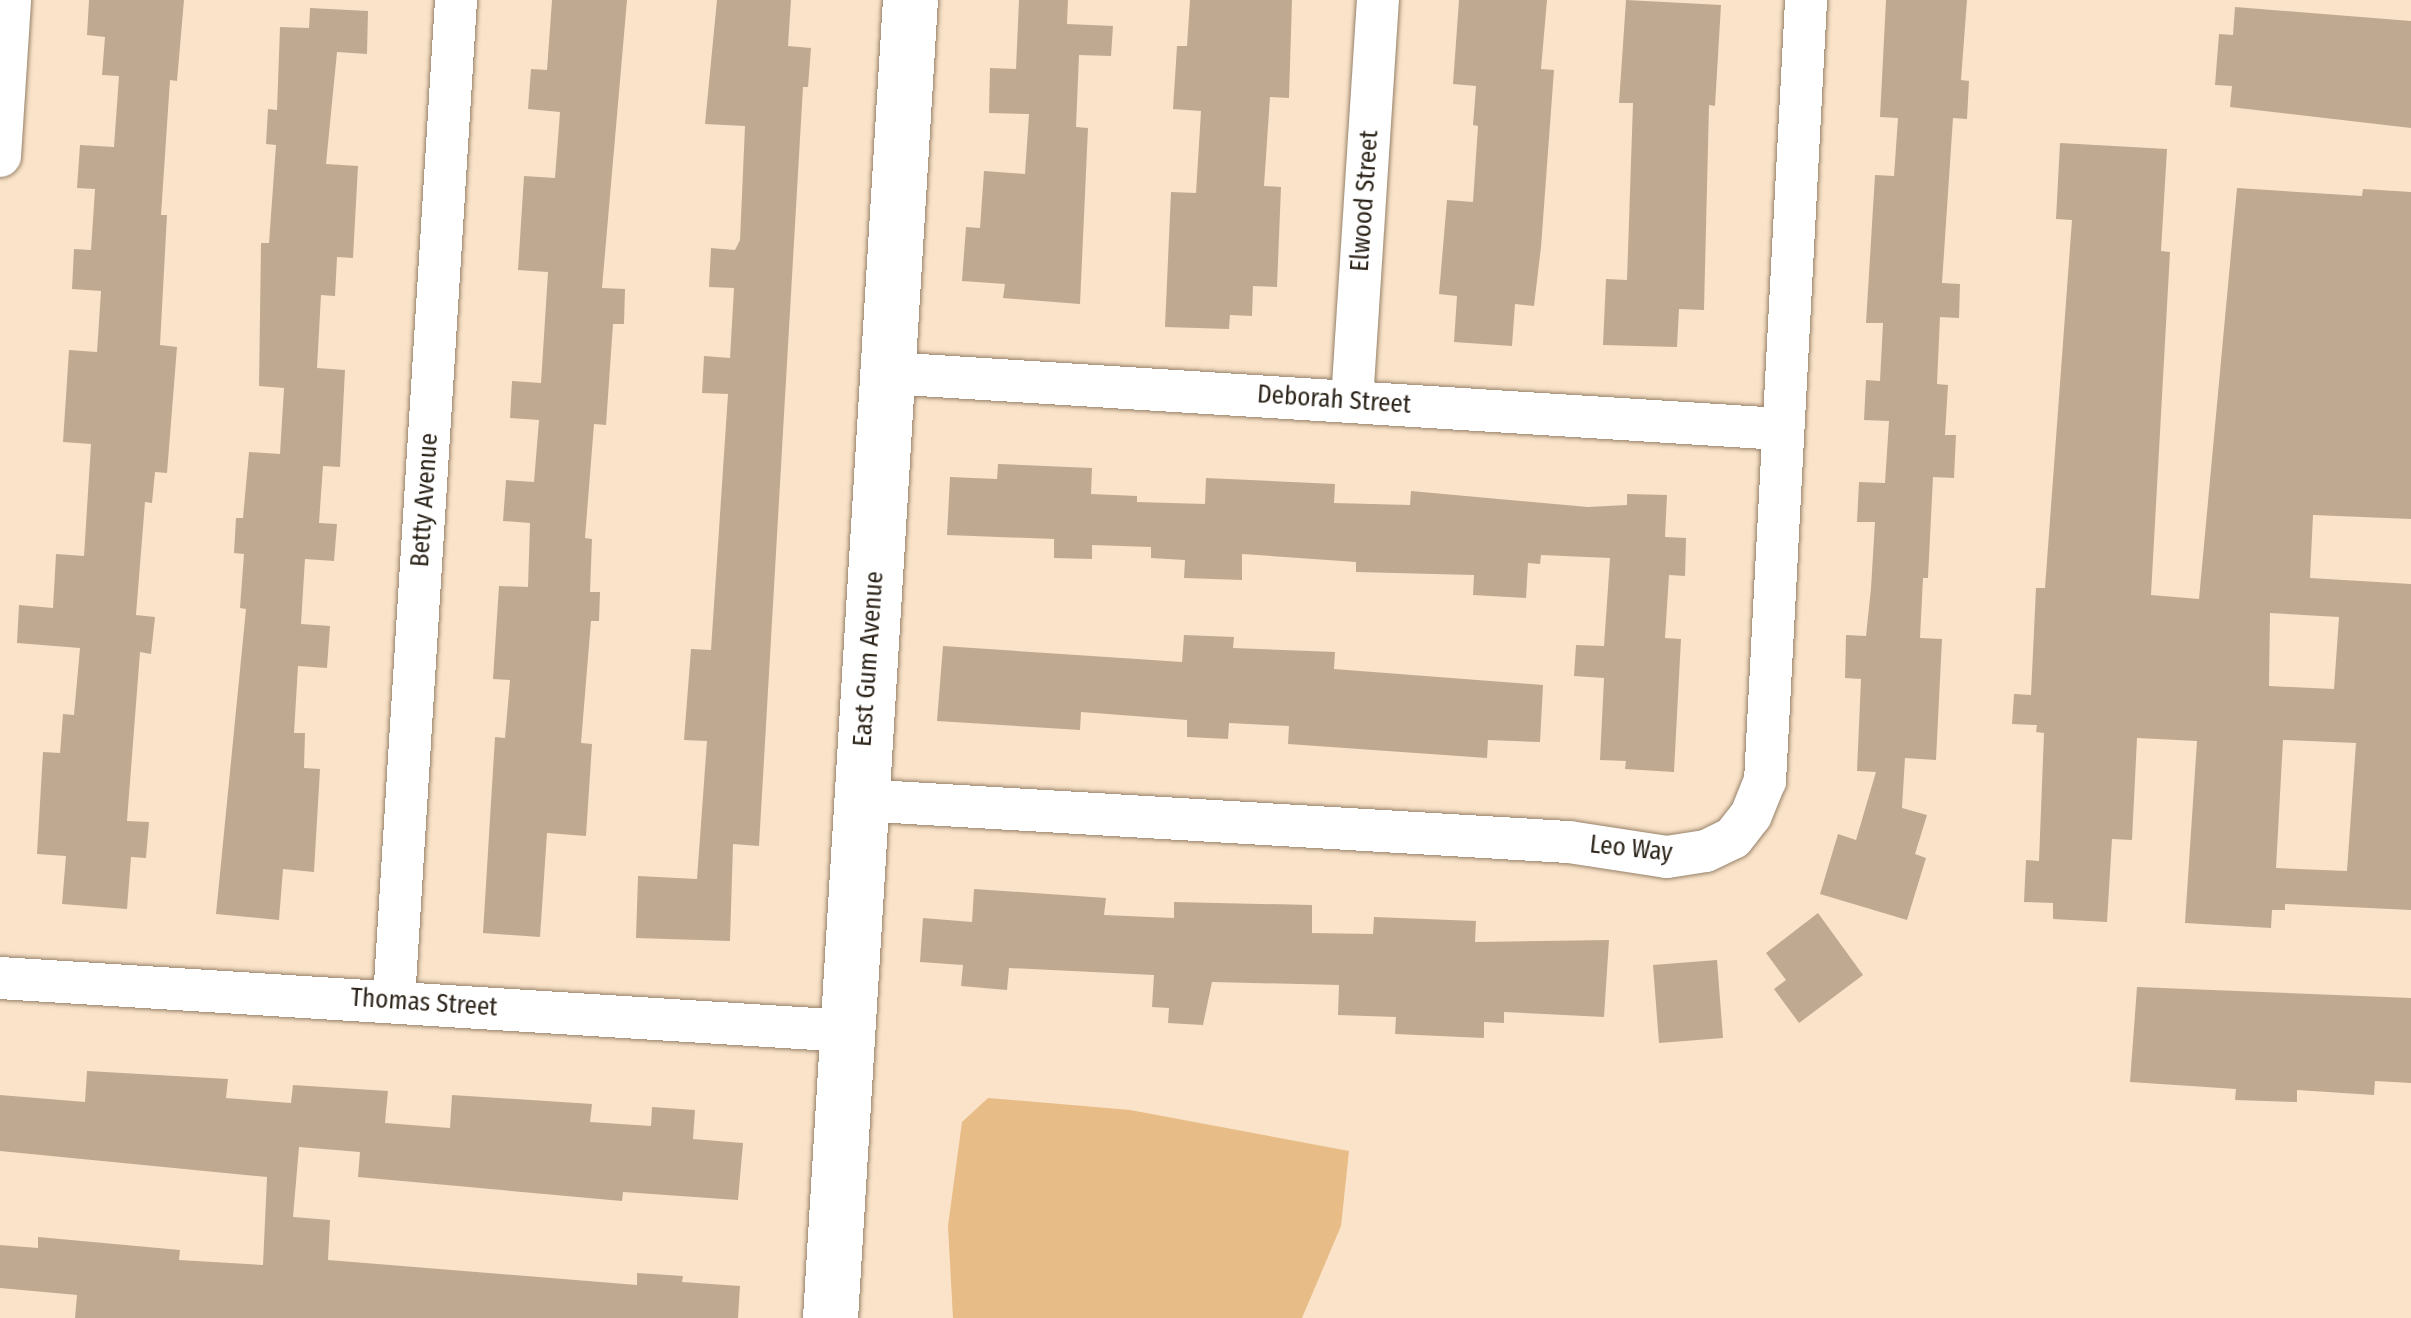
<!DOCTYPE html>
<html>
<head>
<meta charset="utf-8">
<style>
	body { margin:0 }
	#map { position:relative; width:2411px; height:1318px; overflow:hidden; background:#fae3c9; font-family:"Fira Sans Condensed",sans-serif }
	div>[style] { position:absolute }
	.green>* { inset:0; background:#e7bc87 }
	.building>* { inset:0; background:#bfaa91 }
	.roads { filter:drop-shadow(0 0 2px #958169) drop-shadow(0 0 2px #958169) }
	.street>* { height:42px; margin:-21px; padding:0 21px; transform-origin:21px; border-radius:21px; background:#fff }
	.secondary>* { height:55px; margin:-27.5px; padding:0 27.5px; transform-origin:27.5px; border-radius:27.5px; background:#fff }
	span { translate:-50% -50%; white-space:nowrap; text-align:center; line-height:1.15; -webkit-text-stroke:8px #fff; paint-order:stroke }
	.street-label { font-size:25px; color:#2c241a }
</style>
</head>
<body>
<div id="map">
	<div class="green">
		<div style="clip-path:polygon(988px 1098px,1130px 1110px,1349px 1151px,1341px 1226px,1302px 1318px,953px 1318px,948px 1226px,962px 1122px)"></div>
	</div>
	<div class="building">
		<div style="clip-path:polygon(89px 0,184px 0,177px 81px,170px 80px,161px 215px,167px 215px,160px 345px,177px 347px,167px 473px,155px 472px,152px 503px,145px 502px,136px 615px,155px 617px,151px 654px,140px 652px,127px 821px,149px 822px,146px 858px,131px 857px,127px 909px,62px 904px,66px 856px,37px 854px,43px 752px,60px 753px,63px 714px,74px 715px,80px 648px,17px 643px,19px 605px,53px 608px,56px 554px,84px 556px,91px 444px,63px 442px,69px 350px,97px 352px,101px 291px,72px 289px,74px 249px,91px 250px,95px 189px,77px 188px,80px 145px,114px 147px,119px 76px,102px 75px,105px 37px,87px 35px)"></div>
		<div style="clip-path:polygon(552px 0,627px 0,602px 288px,625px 289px,624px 324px,613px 324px,606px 425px,594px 424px,585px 538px,592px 539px,590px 592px,600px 592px,599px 621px,591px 621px,581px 743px,592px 744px,586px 836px,547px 833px,540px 937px,483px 933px,495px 737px,505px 738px,510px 680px,493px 679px,499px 586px,528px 587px,530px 523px,503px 521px,506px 480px,534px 482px,539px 420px,510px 418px,512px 381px,541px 383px,548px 272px,518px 270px,524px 176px,555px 178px,560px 112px,528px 109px,531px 69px,547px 70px)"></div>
		<div style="clip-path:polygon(717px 0,791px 0,788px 46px,811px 48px,808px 87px,803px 87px,759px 846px,733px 844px,730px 941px,636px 938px,638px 876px,697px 879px,707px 741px,684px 740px,691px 649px,711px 650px,728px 394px,702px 393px,704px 356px,730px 358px,734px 288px,709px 287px,711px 248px,735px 250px,740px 240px,745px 126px,705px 124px)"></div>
		<div style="clip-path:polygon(1019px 0,1068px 0,1067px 24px,1113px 26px,1111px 56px,1079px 55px,1076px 127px,1088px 128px,1080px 304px,1003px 298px,1005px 284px,962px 281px,966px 227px,980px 228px,984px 171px,1025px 174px,1029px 114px,989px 113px,990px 68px,1016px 69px)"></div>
		<div style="clip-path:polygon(1190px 0,1292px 0,1289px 98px,1270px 97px,1264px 186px,1281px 187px,1277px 287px,1253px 286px,1252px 316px,1230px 315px,1229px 329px,1165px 327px,1171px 192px,1196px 193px,1201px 111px,1173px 109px,1177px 46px,1187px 46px)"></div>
		<div style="clip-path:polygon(1459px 0,1547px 0,1541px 69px,1554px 70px,1541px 247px,1534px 306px,1515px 304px,1512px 346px,1454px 342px,1457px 296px,1439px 294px,1447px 200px,1473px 202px,1478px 126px,1473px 125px,1476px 86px,1453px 84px)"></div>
		<div style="clip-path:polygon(1626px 0,1721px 5px,1715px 106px,1709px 105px,1704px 310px,1679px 309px,1677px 347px,1603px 345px,1606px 279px,1627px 280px,1633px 103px,1619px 103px)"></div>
		<div style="clip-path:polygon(1886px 0,1967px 0,1961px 80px,1969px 81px,1967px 119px,1953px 118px,1942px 283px,1960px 284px,1959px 318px,1940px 317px,1937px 384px,1948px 385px,1945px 435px,1956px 435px,1954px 478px,1933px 477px,1928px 578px,1923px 578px,1920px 638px,1942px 639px,1936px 760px,1905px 758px,1902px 808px,1927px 815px,1915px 854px,1926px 858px,1907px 920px,1820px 894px,1838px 834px,1856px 840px,1876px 772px,1857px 771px,1861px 679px,1845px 678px,1846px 635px,1866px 636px,1871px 588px,1875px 522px,1857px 522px,1859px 482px,1885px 483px,1889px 421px,1864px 420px,1866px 380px,1880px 381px,1883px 323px,1866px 323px,1875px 175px,1894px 176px,1898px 118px,1880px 117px)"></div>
		<div style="clip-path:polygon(2235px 7px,2411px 21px,2411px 128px,2230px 107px,2232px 86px,2215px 85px,2219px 34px,2233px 35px)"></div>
		<div style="clip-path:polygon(310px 8px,368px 11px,367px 54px,337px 52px,326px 164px,358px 166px,353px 258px,337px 257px,335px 296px,321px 295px,317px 368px,345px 370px,340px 467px,323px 466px,319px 523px,337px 524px,334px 561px,305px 559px,301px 624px,330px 626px,327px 668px,298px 666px,294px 733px,305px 733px,304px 768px,320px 769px,314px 872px,283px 869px,279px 920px,216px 914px,246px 609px,240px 608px,244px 554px,234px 553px,236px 518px,243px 518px,249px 452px,280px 454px,284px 388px,259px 386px,261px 243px,269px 243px,276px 145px,266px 144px,268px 109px,277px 110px,280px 27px,309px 28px)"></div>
		<div style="clip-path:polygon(evenodd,2060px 143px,2167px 149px,2161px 251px,2170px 252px,2151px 595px,2199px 599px,2237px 188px,2362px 196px,2363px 189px,2411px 192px,2411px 519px,2313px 515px,2310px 578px,2411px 584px,2411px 910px,2285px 904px,2285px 910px,2272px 910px,2271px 928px,2185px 923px,2197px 741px,2137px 738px,2132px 840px,2112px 839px,2107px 922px,2053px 919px,2053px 903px,2024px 902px,2026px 860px,2039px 861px,2044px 733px,2036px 732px,2037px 725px,2012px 724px,2014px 694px,2031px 695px,2036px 588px,2045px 588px,2072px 220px,2056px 219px,2060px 143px,2270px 613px,2339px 617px,2334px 689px,2269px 686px,2270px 613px,2060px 143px,2283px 740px,2356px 743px,2347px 871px,2276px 868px,2283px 740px)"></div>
		<div style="clip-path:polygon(998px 464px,1092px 468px,1091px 494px,1137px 496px,1137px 502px,1205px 504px,1206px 478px,1335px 484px,1334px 503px,1410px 505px,1411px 491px,1588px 507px,1627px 505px,1627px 494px,1667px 495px,1665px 537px,1686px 538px,1685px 576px,1669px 575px,1665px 638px,1681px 639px,1674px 772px,1625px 769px,1626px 761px,1600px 760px,1604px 678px,1574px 676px,1576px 645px,1604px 646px,1610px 558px,1541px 555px,1540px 564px,1528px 563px,1526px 598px,1473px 595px,1474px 575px,1356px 572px,1356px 562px,1242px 554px,1242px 580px,1184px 578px,1185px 560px,1151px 558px,1151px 547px,1092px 545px,1092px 559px,1054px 558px,1054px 539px,947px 535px,950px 477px,997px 479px)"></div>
		<div style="clip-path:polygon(1184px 635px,1234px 637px,1233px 648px,1335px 652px,1334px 669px,1543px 685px,1540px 742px,1488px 740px,1487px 758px,1288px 744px,1289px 726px,1229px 723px,1228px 739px,1187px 737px,1187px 720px,1081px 712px,1080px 730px,937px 721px,943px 646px,1182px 662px)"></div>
		<div style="clip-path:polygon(974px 889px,1106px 898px,1104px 915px,1174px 918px,1174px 902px,1312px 905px,1312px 933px,1373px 934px,1374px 917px,1476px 921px,1475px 942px,1609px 940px,1604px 1017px,1504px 1012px,1504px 1023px,1484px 1022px,1484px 1038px,1395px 1034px,1396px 1017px,1338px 1015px,1339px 985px,1212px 982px,1203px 1025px,1168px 1023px,1169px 1008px,1152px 1007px,1154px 975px,1009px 968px,1007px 990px,961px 986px,963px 965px,920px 962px,923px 918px,972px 922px)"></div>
		<div style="clip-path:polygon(1818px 913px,1863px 975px,1799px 1023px,1774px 989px,1786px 980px,1766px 953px)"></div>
		<div style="clip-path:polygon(1717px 960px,1723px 1038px,1659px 1043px,1653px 965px)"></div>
		<div style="clip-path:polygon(2137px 987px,2411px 998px,2411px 1083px,2375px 1081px,2374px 1095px,2297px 1090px,2297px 1102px,2235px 1100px,2236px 1089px,2130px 1082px)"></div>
		<div style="clip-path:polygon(87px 1071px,228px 1079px,226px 1098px,291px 1103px,293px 1085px,388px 1091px,385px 1123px,450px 1128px,452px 1095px,592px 1104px,590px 1122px,651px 1126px,652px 1107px,695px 1110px,693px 1139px,743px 1143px,738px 1200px,623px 1192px,622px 1201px,358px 1177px,360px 1152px,299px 1147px,293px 1217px,330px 1220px,328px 1260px,637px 1285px,637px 1273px,683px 1276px,682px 1282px,740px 1286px,738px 1318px,75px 1318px,77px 1295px,0 1288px,0 1245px,38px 1248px,38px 1237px,180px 1250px,179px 1260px,263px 1265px,267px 1177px,0 1151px,0 1095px,85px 1102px)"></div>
	</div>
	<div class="roads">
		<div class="street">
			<div style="left:0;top:156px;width:156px;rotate:-86.3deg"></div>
			<div style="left:888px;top:373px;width:895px;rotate:3.59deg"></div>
			<div style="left:1352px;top:401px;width:402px;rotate:-86.3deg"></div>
			<div style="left:859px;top:800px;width:711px;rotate:3.39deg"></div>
			<div style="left:1569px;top:842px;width:99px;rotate:8.7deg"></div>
			<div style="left:1667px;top:857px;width:39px;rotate:-9deg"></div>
			<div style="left:1706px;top:851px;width:30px;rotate:-26deg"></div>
			<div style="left:1733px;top:838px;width:29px;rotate:-52deg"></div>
			<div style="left:1751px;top:815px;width:37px;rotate:-68deg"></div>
			<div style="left:1765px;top:781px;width:782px;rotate:-86.99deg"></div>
			<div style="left:0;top:978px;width:850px;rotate:3.58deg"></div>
			<div style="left:394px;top:1000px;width:1002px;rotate:-86.45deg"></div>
		</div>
		<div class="secondary">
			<div style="left:830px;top:1318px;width:1320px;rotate:-86.53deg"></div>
		</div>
	</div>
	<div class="street-label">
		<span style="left:1365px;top:201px;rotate:-86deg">Elwood Street</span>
		<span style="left:1334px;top:400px;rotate:4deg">Deborah Street</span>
		<span style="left:425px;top:500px;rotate:-86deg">Betty Avenue</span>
		<span style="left:869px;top:659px;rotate:-86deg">East Gum Avenue</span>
		<span style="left:1631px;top:849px;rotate:6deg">Leo Way</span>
		<span style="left:424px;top:1003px;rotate:4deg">Thomas Street</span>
	</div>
</div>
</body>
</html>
